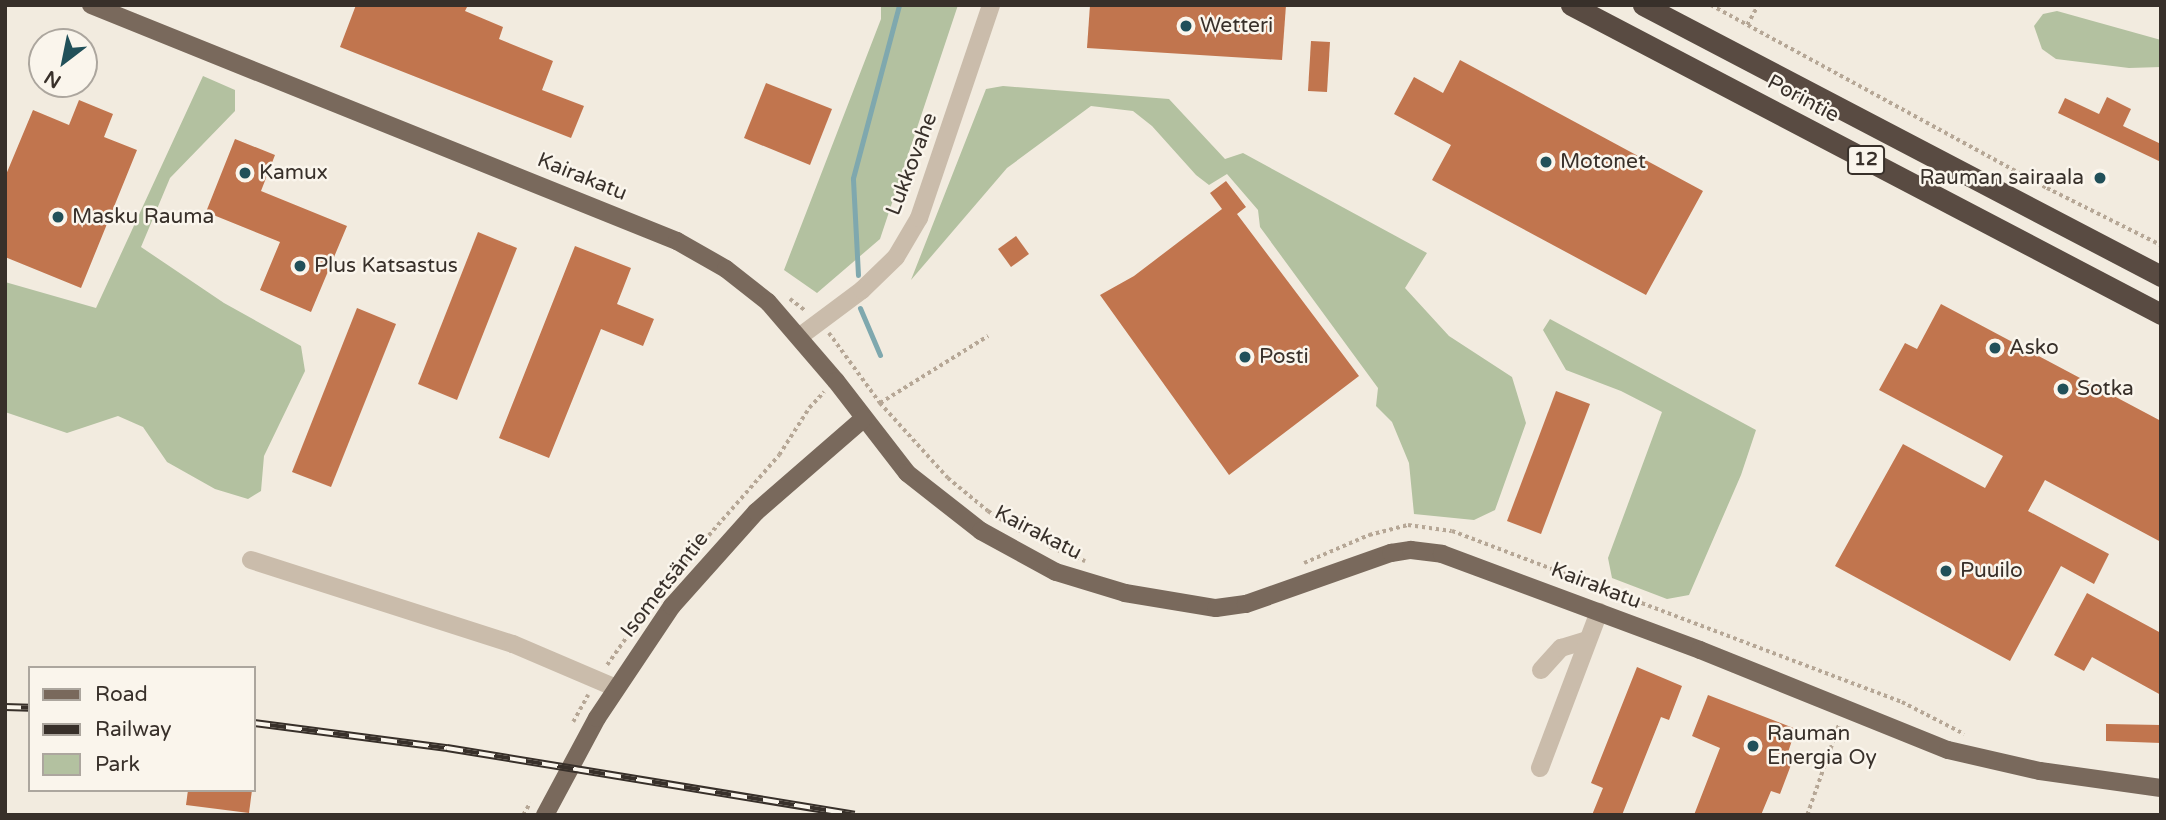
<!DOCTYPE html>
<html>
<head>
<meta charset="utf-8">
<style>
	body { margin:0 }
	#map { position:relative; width:2166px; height:820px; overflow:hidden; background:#f2ebdf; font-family:"Varela Round",sans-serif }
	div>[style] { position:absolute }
	.green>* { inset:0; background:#b3c1a0 }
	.stream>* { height:5px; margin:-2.5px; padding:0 2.5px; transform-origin:2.5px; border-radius:2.5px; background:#7fa8ae }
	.building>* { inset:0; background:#c1754e }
	.path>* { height:3.5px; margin-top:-1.75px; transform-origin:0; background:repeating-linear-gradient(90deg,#b6a796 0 3.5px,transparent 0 7px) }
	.minor>* { height:18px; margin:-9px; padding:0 9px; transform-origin:9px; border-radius:9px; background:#cabcab }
	.major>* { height:18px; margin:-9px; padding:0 9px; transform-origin:9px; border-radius:9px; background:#79695c }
	.highway>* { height:21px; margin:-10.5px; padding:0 10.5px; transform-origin:10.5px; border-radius:10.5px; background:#594b42 }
	.rail>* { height:8px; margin-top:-4px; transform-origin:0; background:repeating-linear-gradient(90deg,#faf5ec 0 16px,#38302a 0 32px); box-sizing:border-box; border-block:2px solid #38302a }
	.dots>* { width:19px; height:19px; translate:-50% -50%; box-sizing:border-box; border:4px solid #faf5ec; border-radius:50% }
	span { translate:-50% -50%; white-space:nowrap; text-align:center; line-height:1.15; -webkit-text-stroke:5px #faf5ec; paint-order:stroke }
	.shield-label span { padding:2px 5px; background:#faf5ec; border:2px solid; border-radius:5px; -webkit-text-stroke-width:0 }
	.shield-label { font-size:19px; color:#38302a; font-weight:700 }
	.poi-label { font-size:21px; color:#38302a }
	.left { translate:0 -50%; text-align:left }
	.right { translate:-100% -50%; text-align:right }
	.street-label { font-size:21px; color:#38302a }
	.frame { position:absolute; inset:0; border:7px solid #38302a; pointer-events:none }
	.legend { position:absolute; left:28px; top:666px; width:228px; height:126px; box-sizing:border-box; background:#faf5ec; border:2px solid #aca69e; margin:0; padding:9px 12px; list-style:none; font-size:21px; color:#38302a }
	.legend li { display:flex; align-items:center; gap:14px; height:35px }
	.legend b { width:35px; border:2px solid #aca69e }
	.north { position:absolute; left:28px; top:28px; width:70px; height:70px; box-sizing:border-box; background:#faf5ec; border:2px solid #aca69e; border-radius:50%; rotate:212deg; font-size:19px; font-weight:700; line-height:28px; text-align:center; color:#38302a }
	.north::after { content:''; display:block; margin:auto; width:24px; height:32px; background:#215059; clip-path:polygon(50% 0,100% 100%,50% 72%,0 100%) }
</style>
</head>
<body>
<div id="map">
	<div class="green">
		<div style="clip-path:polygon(881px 5px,958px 5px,880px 239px,817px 293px,784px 270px,881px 19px)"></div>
		<div style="clip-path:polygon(2057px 11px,2161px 40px,2161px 67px,2129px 68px,2056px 59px,2042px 49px,2034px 26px,2043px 14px)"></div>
		<div style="clip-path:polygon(203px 76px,235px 90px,235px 111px,170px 178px,141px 247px,224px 303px,301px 346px,305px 371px,264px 456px,261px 491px,248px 499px,215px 489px,167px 462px,143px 427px,118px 416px,67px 433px,5px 412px,5px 282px,96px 308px)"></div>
		<div style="clip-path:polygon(1003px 86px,1169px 99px,1225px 159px,1243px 153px,1427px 253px,1405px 288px,1449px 336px,1512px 377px,1526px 423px,1495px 510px,1474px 520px,1414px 514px,1409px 463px,1392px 422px,1376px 406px,1378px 388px,1260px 227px,1258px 210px,1227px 174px,1209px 185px,1196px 175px,1152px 126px,1133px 111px,1091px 106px,1007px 168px,911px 280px,986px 89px)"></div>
		<div style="clip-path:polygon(1550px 319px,1756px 430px,1741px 475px,1689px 595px,1667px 599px,1612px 578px,1608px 558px,1662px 412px,1621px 391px,1566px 370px,1543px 330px)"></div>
	</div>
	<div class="stream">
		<div style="left:858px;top:275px;width:97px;rotate:-93deg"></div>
		<div style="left:853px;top:178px;width:179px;rotate:-75.1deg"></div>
		<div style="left:860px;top:308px;width:51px;rotate:66.9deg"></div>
	</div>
	<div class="building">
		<div style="clip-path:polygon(356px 5px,468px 5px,465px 11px,503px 27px,499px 39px,553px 61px,542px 90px,584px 106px,571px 138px,340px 47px)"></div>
		<div style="clip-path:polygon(1090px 5px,1286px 5px,1282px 60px,1087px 48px)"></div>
		<div style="clip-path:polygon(1311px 41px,1330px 42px,1327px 92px,1308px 91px)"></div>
		<div style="clip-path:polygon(1460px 60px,1703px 191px,1646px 295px,1432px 180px,1451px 145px,1394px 114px,1414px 77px,1443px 93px)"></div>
		<div style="clip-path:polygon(766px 83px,832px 109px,810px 165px,744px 138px)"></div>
		<div style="clip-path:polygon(2107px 97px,2131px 109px,2123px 126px,2161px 144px,2161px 162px,2058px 113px,2065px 98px,2099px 114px)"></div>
		<div style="clip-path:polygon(79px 100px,113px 114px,104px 137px,137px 150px,81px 288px,5px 257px,5px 177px,33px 110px,69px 125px)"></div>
		<div style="clip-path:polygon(235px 139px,275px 155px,261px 191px,347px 226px,311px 312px,260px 290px,280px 242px,206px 212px)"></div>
		<div style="clip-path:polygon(1226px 181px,1246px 207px,1237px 214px,1359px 376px,1229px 475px,1100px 295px,1134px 276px,1222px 209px,1210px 193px)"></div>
		<div style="clip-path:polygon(478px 232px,517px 248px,457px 400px,418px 384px)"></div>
		<div style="clip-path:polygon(1016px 236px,1029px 254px,1011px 267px,998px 249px)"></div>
		<div style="clip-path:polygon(575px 246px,631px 268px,617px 304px,654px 319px,643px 346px,601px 329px,549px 458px,499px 438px)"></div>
		<div style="clip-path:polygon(1941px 304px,2161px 421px,2161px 542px,2045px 480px,2028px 511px,2109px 554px,2094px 584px,2061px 566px,2010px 661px,1835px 566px,1903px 444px,1985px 488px,2003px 456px,1879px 390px,1905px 343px,1917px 349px)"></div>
		<div style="clip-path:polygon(357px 308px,396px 324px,331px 487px,292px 472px)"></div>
		<div style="clip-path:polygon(1556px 391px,1590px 404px,1541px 534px,1507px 521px)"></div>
		<div style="clip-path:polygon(2087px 593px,2161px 633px,2161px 695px,2092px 657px,2084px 671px,2054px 655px)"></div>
		<div style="clip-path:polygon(1637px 667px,1682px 686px,1669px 720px,1661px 717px,1622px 815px,1592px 815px,1603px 788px,1591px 783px)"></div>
		<div style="clip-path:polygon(1708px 695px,1796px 729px,1787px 755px,1794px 757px,1780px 794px,1771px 791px,1761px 815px,1694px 815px,1720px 748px,1692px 736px)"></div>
		<div style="clip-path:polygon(2106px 724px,2161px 725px,2161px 743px,2106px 741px)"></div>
		<div style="clip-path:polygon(188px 790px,252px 790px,249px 813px,186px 805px)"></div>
	</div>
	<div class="path">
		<div style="left:1711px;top:5px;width:383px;rotate:28.6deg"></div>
		<div style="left:2047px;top:188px;width:127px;rotate:26.6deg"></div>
		<div style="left:1747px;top:25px;width:23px;rotate:-61deg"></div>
		<div style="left:790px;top:299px;width:20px;rotate:37deg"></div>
		<div style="left:829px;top:333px;width:87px;rotate:53.9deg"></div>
		<div style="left:880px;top:403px;width:101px;rotate:47.8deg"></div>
		<div style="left:948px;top:478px;width:52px;rotate:39.5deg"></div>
		<div style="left:988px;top:511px;width:40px;rotate:32deg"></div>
		<div style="left:880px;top:403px;width:127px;rotate:-31.8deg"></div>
		<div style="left:1050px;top:547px;width:38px;rotate:22deg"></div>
		<div style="left:1304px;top:563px;width:71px;rotate:-23.3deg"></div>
		<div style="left:1369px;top:535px;width:40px;rotate:-14.4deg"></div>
		<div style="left:1408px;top:525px;width:44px;rotate:7.8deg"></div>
		<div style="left:1452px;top:531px;width:481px;rotate:20.8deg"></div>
		<div style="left:1902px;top:702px;width:70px;rotate:27.3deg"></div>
		<div style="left:667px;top:583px;width:170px;rotate:-48.8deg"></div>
		<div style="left:779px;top:455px;width:56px;rotate:-57.4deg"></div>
		<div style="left:809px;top:408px;width:22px;rotate:-47deg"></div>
		<div style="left:607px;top:665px;width:70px;rotate:-54.9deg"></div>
		<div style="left:573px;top:722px;width:31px;rotate:-61deg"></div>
		<div style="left:523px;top:815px;width:14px;rotate:-60deg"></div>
		<div style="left:1807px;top:815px;width:96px;rotate:-70.6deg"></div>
	</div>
	<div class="minor">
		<div style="left:799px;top:337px;width:79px;rotate:-36.7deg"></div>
		<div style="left:862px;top:290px;width:47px;rotate:-44.1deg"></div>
		<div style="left:896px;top:257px;width:45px;rotate:-59.5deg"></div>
		<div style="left:919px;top:218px;width:225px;rotate:-71.3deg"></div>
		<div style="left:251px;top:560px;width:275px;rotate:17.8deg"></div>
		<div style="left:513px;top:644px;width:112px;rotate:23.1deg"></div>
		<div style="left:1541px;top:670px;width:30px;rotate:-48deg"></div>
		<div style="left:1561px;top:648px;width:28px;rotate:-17deg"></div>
		<div style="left:1540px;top:768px;width:167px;rotate:-69.3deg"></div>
	</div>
	<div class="major">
		<div style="left:91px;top:5px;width:632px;rotate:21.94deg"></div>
		<div style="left:677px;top:241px;width:56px;rotate:29.7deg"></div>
		<div style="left:726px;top:269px;width:53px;rotate:38.2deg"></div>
		<div style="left:768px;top:302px;width:104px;rotate:49.3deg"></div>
		<div style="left:836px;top:381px;width:116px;rotate:52.3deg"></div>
		<div style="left:907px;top:473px;width:94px;rotate:38.1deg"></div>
		<div style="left:981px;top:531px;width:85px;rotate:28.7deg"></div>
		<div style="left:1056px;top:572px;width:72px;rotate:16.9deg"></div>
		<div style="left:1125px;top:593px;width:92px;rotate:9.4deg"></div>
		<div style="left:1216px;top:608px;width:30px;rotate:-8deg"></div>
		<div style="left:1246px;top:604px;width:154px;rotate:-19.4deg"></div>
		<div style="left:1391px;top:553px;width:20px;rotate:-9deg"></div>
		<div style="left:1411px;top:550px;width:31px;rotate:7deg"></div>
		<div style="left:1442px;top:554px;width:275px;rotate:20.4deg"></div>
		<div style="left:1700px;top:650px;width:267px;rotate:22deg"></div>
		<div style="left:1948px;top:750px;width:94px;rotate:12.9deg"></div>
		<div style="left:2040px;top:771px;width:122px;rotate:8deg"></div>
		<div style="left:545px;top:815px;width:110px;rotate:-61.8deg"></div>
		<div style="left:597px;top:718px;width:135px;rotate:-56.2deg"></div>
		<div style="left:672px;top:606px;width:126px;rotate:-48.2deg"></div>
		<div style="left:756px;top:512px;width:142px;rotate:-41deg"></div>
	</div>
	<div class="highway">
		<div style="left:1571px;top:5px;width:666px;rotate:27.64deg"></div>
		<div style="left:1643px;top:5px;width:585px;rotate:27.62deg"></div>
	</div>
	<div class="rail">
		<div style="left:5px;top:707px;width:25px;rotate:2deg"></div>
		<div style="left:254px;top:723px;width:195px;rotate:7.4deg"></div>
		<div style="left:447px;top:748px;width:413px;rotate:9.3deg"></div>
	</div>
	<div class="dots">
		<div style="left:1186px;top:26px;background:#215059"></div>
		<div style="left:1546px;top:162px;background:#215059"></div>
		<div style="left:245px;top:173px;background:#215059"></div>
		<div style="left:2100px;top:178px;background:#215059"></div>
		<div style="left:58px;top:217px;background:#215059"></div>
		<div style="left:300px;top:266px;background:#215059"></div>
		<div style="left:1995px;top:348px;background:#215059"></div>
		<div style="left:1245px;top:357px;background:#215059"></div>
		<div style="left:2063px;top:389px;background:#215059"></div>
		<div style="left:1946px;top:571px;background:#215059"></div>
		<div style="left:1753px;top:746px;background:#215059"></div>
	</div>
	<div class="shield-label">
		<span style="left:1866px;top:160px">12</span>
	</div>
	<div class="poi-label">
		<span class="left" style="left:1200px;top:26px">Wetteri</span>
		<span class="left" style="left:1560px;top:162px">Motonet</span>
		<span class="left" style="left:259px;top:173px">Kamux</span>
		<span class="right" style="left:2084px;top:178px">Rauman sairaala</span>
		<span class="left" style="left:72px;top:217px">Masku Rauma</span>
		<span class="left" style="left:314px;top:266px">Plus Katsastus</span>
		<span class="left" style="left:2009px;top:348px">Asko</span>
		<span class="left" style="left:1259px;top:357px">Posti</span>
		<span class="left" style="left:2077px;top:389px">Sotka</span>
		<span class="left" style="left:1960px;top:571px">Puuilo</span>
		<span class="left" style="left:1767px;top:746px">Rauman<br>Energia Oy</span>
	</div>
	<div class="street-label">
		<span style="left:1803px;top:99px;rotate:28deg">Porintie</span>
		<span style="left:912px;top:164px;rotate:-69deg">Lukkovahe</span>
		<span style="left:582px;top:177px;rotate:22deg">Kairakatu</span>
		<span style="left:1038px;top:533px;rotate:27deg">Kairakatu</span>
		<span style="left:665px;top:585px;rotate:-52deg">Isometsäntie</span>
		<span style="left:1596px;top:586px;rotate:21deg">Kairakatu</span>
	</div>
	<div class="frame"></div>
	<ul class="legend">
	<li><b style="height:9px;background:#79695c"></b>Road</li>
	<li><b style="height:9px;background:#38302a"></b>Railway</li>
	<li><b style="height:19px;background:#b3c1a0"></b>Park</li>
	</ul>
	<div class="north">N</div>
</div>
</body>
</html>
